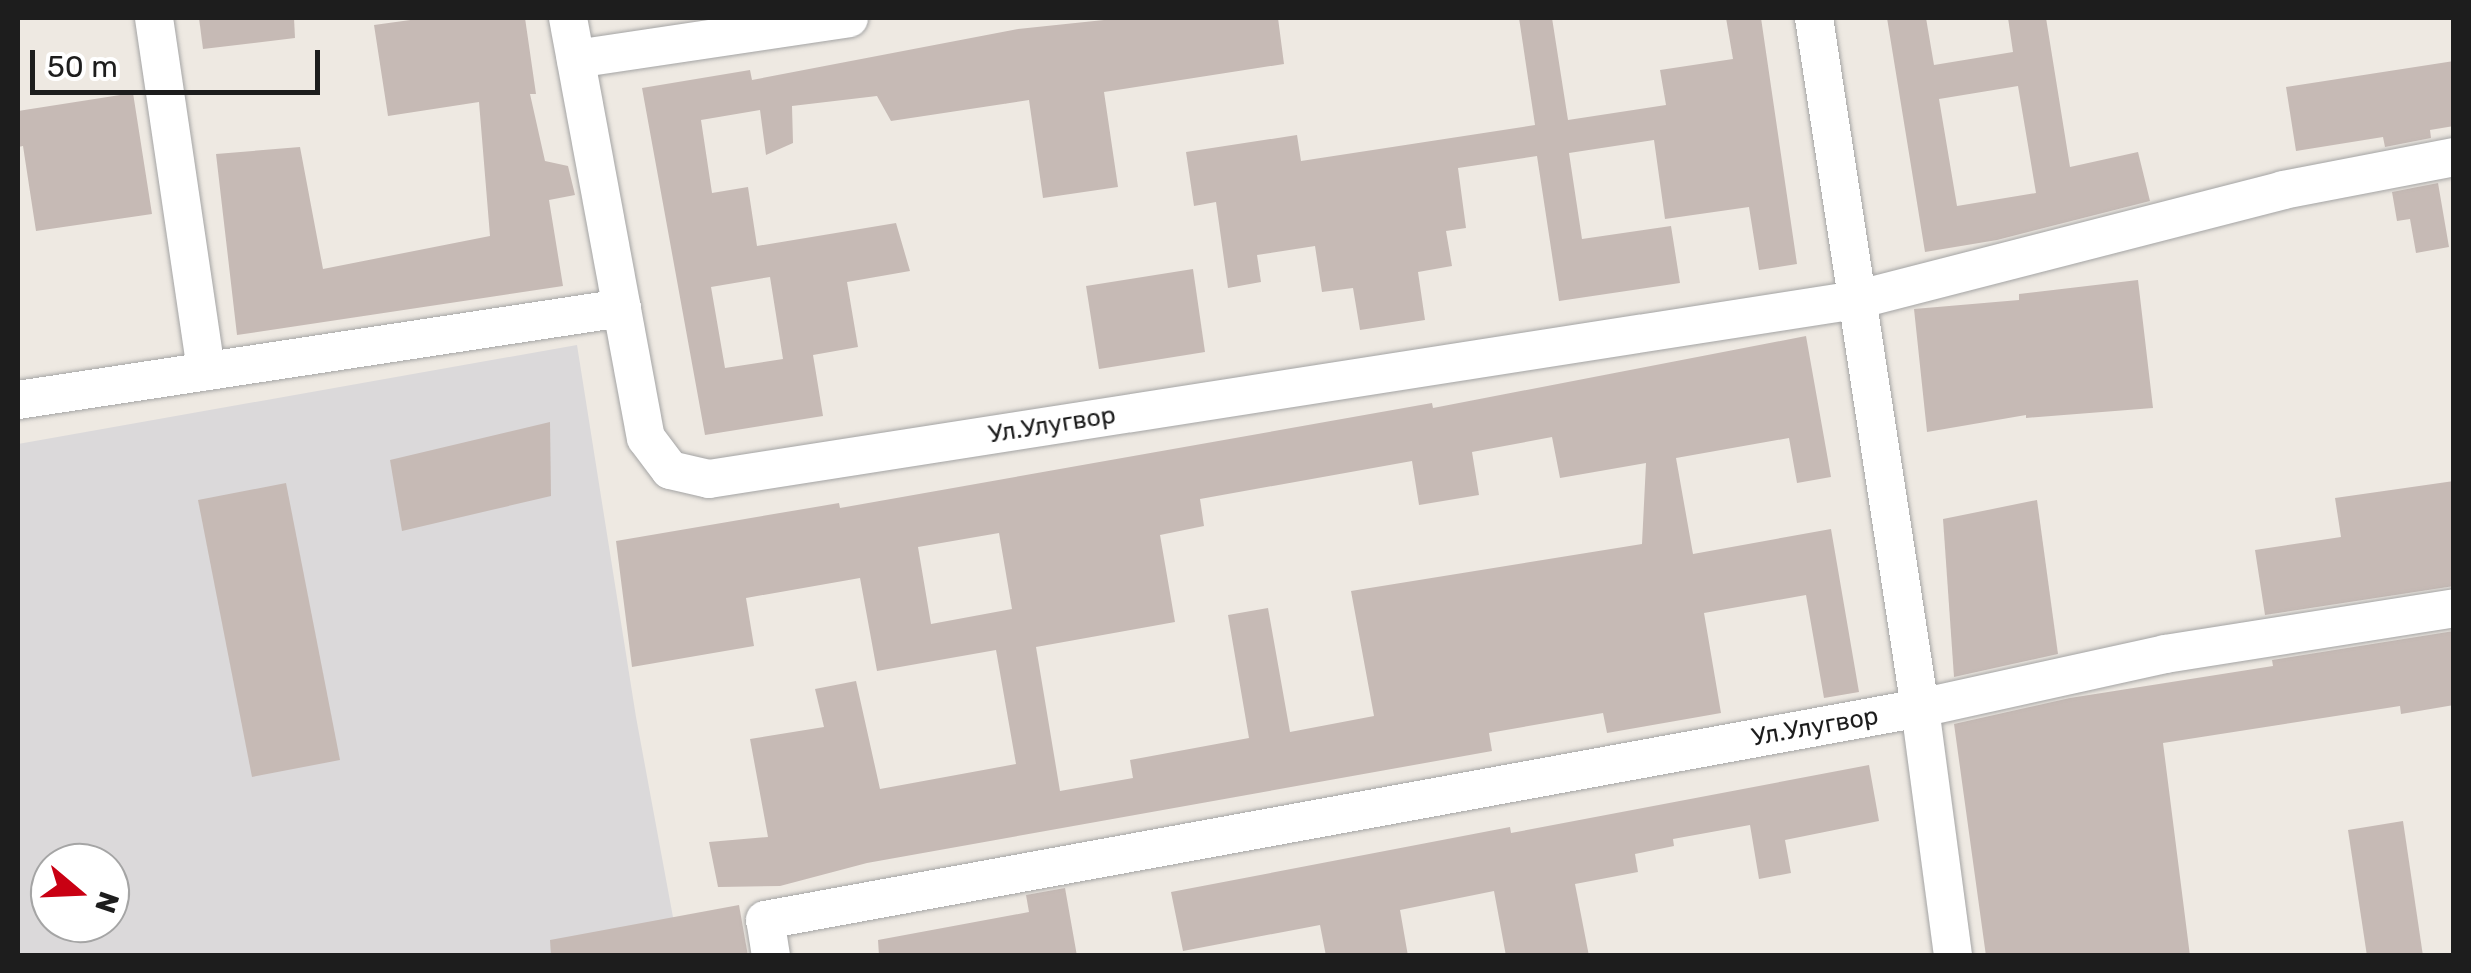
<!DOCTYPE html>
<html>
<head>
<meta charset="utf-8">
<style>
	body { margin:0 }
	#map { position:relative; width:2471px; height:973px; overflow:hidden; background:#eee9e2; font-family:Rubik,sans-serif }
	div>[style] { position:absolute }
	.residential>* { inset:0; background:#dbd9da }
	.building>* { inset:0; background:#c6bab5 }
	.roads { filter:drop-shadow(0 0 2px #a4a4a4) drop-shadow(0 0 2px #a4a4a4) }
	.minor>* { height:38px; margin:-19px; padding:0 19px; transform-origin:19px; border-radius:19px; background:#fff }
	span { translate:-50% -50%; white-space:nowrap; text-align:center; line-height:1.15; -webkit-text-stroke:10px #fff; paint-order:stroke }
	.street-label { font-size:25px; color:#1d1d1d }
	.frame { position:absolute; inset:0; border:20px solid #1d1d1d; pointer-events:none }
	.north { position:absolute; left:30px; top:843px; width:100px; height:100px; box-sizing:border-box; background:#fff; border:2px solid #a5a5a5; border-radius:50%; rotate:109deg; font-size:28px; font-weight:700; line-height:40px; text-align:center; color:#1d1d1d }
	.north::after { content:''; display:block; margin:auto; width:35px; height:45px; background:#c90013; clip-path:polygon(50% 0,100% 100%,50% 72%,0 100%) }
	.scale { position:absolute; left:30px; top:50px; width:290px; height:45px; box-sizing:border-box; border:5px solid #1d1d1d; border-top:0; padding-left:12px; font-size:30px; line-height:35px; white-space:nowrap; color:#1d1d1d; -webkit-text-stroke:8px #fff; paint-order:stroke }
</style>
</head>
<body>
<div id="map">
	<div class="residential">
		<div style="clip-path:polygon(evenodd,577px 345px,636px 717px,680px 955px,18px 956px,18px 444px,577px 345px,50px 863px,110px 863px,110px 923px,50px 923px,50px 863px)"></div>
	</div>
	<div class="building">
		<div style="clip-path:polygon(199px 18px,294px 18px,295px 38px,203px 49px)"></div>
		<div style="clip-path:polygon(425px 18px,525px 18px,536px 94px,530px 94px,545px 161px,568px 166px,575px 195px,549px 200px,563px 286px,237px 335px,216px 154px,300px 147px,323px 269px,490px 236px,479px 102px,388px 116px,374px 25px)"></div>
		<div style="clip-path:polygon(evenodd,1123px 18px,1278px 18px,1284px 64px,1104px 92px,1118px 187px,1043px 198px,1029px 100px,891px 121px,877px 96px,792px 106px,793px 143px,766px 155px,760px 110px,701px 120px,712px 193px,748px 187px,757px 246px,896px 223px,910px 271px,847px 282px,858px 347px,813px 355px,823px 416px,705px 435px,642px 88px,750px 70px,752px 80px,1018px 29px,1123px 18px,770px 277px,783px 359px,725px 368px,711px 287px,770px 277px)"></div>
		<div style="clip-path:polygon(1519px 18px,1552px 18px,1568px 120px,1666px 105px,1660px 70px,1733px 59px,1726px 18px,1761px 18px,1797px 264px,1759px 270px,1749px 207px,1665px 219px,1654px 140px,1569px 153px,1582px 239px,1671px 226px,1680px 283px,1559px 301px,1537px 156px,1458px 168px,1466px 228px,1446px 231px,1452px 266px,1418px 272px,1425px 320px,1360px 330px,1353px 288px,1322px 292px,1315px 246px,1257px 255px,1261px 282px,1228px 288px,1216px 202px,1194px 206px,1186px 152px,1297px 135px,1301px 161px,1535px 125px)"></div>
		<div style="clip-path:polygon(evenodd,1887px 18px,1926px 18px,1934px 65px,2013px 52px,2008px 18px,2046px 18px,2070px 167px,2138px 152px,2150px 201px,1997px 240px,1925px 252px,1887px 18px,2018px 86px,2036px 193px,1957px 206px,1939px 99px,2018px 86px)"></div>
		<div style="clip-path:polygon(2454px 61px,2454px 126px,2430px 130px,2431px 138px,2385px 147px,2383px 137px,2296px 151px,2286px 87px)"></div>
		<div style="clip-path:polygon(133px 93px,152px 214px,36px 231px,23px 146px,18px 147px,18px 111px)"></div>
		<div style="clip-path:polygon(2438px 183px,2449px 247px,2416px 253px,2410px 219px,2397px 221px,2392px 192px)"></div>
		<div style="clip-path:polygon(1193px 269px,1205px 352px,1099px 369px,1086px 286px)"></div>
		<div style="clip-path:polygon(2138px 280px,2153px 408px,2026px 418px,2026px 415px,1927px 432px,1914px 309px,2019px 300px,2019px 294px)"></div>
		<div style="clip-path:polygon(evenodd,1806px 336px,1831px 477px,1797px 483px,1789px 438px,1676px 458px,1693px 554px,1831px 529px,1859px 692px,1824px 698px,1806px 595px,1704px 613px,1721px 713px,1607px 733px,1603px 713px,1489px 733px,1492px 751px,867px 863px,780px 886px,718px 887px,709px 842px,768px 837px,750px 739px,824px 727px,815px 689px,856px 681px,880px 789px,1016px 764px,996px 650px,877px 671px,860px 578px,746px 598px,754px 646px,632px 667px,616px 541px,839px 503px,840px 508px,1432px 403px,1433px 408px,1806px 336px,1552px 437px,1560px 478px,1646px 463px,1642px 544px,1351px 591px,1374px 716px,1290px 732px,1268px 608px,1228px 615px,1249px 738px,1130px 760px,1133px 778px,1060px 791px,1036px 647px,1175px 622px,1160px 535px,1204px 526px,1200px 499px,1412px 461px,1419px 505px,1479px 495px,1472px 452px,1552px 437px,1806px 336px,999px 533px,1012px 609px,931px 624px,918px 547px,999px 533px)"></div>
		<div style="clip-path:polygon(550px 422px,551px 496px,402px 531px,390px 460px)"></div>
		<div style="clip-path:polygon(2454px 481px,2454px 586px,2265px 615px,2255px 550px,2341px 537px,2335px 498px)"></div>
		<div style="clip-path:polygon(286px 483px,340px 760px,252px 777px,198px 500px)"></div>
		<div style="clip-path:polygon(2037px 500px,2058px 654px,1954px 677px,1943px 519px)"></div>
		<div style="clip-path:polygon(2454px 631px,2454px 705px,2401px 714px,2400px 706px,2163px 743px,2190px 956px,1986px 956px,1954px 724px,2070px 698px,2273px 666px,2272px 660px)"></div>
		<div style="clip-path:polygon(1869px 765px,1879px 821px,1785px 840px,1791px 873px,1759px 879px,1750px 825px,1673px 839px,1674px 846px,1635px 854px,1638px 872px,1575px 884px,1589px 956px,1506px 956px,1494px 891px,1400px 910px,1408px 956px,1326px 956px,1320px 925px,1183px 951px,1171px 892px,1510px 827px,1511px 833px)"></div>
		<div style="clip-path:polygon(2403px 821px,2423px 956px,2367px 956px,2348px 830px)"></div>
		<div style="clip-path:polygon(1065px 888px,1077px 956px,879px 956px,878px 940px,1029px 912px,1026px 895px)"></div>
		<div style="clip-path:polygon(739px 905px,748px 956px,551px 956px,550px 940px)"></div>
	</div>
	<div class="roads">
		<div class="minor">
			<div style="left:154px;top:18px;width:357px;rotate:81.6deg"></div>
			<div style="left:568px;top:18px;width:427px;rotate:79.5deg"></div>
			<div style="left:646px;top:438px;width:40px;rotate:53deg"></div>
			<div style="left:670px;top:470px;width:40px;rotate:13deg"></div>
			<div style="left:709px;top:479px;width:1161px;rotate:-8.87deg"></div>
			<div style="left:1856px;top:300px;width:441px;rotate:-14.4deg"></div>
			<div style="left:2283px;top:190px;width:174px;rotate:-10.9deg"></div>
			<div style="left:1814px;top:18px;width:698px;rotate:81.27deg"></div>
			<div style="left:1920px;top:708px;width:250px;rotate:82.4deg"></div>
			<div style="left:576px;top:59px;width:276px;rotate:-8.5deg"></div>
			<div style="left:18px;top:400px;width:611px;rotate:-8.66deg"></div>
			<div style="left:771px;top:956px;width:36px;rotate:-99deg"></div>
			<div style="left:765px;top:920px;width:1174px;rotate:-10.4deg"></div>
			<div style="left:1920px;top:708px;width:251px;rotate:-12.4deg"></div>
			<div style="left:2165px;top:654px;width:293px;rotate:-9deg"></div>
		</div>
	</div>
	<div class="street-label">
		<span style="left:1052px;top:425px;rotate:-9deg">Ул.Улугвор</span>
		<span style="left:1815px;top:727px;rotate:-10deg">Ул.Улугвор</span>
	</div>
	<div class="frame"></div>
	<div class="north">N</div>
	<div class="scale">50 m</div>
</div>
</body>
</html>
